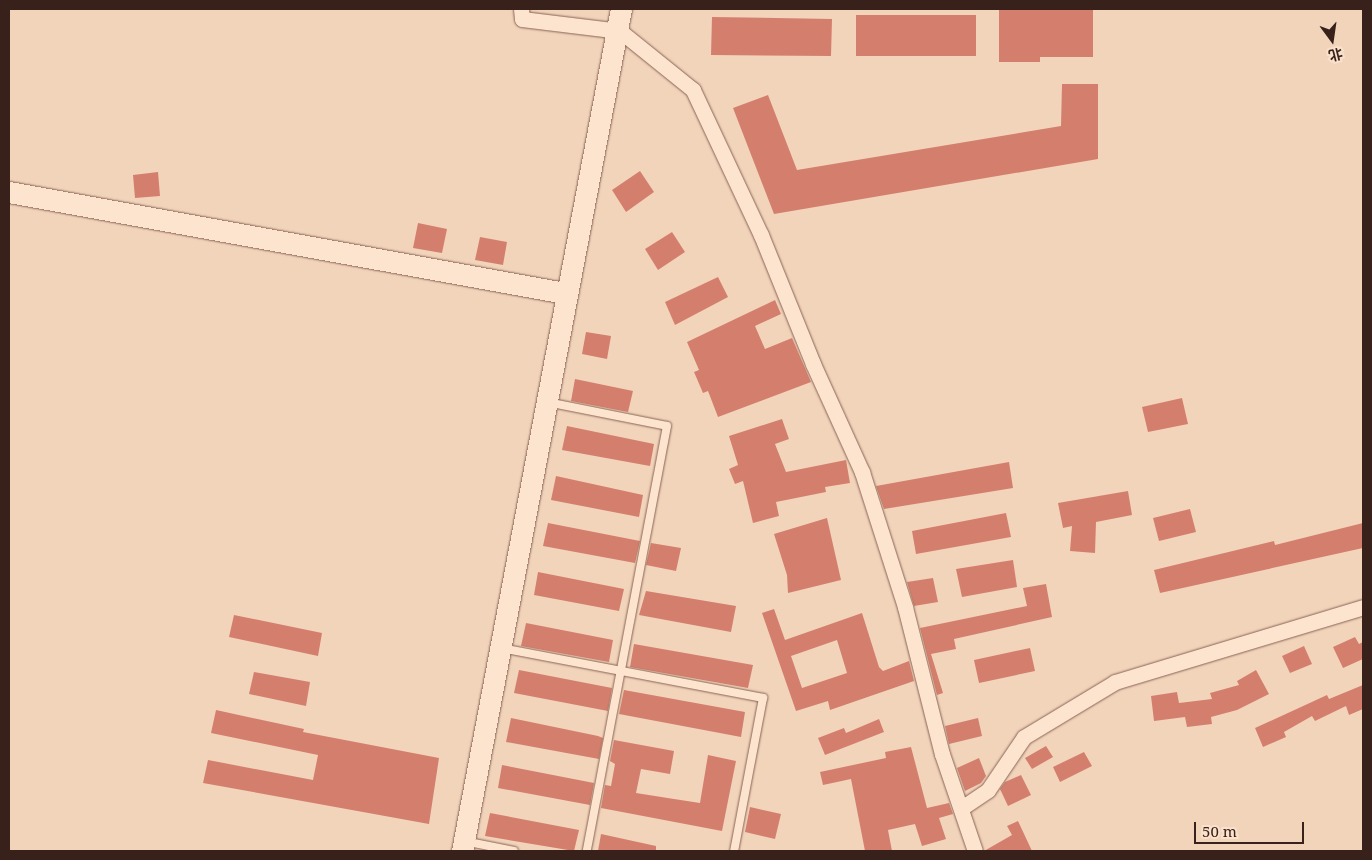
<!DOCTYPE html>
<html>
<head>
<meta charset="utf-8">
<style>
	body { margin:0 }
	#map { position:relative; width:1372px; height:860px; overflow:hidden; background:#f2d4bb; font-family:"Noto Serif","Noto Sans SC",serif }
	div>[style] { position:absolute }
	.building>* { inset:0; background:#d47f6d }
	.roads { filter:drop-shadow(0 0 1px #8a6454) drop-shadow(0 0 1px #8a6454) }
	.lane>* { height:8px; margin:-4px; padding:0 4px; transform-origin:4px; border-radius:4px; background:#fce4cf }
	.street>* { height:15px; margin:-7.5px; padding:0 7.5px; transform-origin:7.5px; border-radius:7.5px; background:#fce4cf }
	.secondary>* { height:21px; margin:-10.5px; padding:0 10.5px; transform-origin:10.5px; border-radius:10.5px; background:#fce4cf }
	span { translate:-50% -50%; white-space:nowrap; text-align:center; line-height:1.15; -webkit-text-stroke:4.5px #f9e1cc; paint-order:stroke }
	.frame { position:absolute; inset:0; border:10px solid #38211a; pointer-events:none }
	.north { position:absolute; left:1307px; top:15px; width:50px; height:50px; -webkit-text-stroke:4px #f9e1cc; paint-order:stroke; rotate:166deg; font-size:14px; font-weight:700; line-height:20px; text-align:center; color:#38211a }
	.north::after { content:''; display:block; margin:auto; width:18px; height:22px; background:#38211a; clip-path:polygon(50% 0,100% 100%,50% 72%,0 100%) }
	.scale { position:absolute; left:1194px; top:822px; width:110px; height:22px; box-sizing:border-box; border:2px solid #38211a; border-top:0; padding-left:6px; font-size:15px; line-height:18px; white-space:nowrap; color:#38211a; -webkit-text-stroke:4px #f9e1cc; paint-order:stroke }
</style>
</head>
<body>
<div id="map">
	<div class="building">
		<div style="clip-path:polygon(999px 9px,1093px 9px,1093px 57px,1040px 57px,1040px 62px,999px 62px)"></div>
		<div style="clip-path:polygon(856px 15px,976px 15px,976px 56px,856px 56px)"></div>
		<div style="clip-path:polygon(712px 17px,832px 19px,831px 56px,711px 55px)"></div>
		<div style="clip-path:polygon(1062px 84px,1098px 84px,1098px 159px,774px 214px,733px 108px,768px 95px,797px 170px,1061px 126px)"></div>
		<div style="clip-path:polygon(640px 171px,654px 192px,626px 212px,612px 190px)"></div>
		<div style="clip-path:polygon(158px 172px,160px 196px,135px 198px,133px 175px)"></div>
		<div style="clip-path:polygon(418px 223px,447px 229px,442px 253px,413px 248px)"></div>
		<div style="clip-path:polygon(672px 232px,685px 252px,658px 270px,645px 249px)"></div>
		<div style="clip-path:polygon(480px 237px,507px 242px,503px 265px,475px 260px)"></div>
		<div style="clip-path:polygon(718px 277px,728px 297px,675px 325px,665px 302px)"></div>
		<div style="clip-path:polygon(775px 300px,781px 314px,755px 326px,765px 349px,792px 338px,811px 382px,718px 417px,708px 391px,703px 393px,694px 372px,699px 370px,687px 342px)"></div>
		<div style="clip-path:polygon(586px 332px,611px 336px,607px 359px,582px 354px)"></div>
		<div style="clip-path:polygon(575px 379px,633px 391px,628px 412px,571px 401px)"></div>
		<div style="clip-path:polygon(1182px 398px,1188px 424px,1148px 432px,1142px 407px)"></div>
		<div style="clip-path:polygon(782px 419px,789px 439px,775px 444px,786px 472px,846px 460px,850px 483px,825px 487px,826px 492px,776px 502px,779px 516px,753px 523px,743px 481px,735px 484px,729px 469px,738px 465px,729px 436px)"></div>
		<div style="clip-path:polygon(567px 426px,654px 444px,650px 466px,562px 450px)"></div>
		<div style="clip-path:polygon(1009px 462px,1013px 488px,884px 509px,876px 486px)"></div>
		<div style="clip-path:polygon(556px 476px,643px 495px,639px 517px,551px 500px)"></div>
		<div style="clip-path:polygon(1128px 491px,1132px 515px,1096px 522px,1095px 553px,1070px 551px,1072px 526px,1063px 528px,1058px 503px)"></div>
		<div style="clip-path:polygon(1190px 509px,1196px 532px,1159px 541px,1153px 518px)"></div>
		<div style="clip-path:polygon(1006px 513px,1011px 537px,916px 554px,912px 531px)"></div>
		<div style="clip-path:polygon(827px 518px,841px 580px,788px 593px,787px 575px,774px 534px)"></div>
		<div style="clip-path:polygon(548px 523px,640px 541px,635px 563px,543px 546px)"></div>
		<div style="clip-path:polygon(1363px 523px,1363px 548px,1160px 593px,1154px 570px,1274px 541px,1275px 545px)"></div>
		<div style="clip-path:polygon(651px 543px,681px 548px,676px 571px,646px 565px)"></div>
		<div style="clip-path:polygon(1013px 560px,1017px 587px,962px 597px,956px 569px)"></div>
		<div style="clip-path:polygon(538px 572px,624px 589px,619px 611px,534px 595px)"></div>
		<div style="clip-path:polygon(933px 578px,938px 602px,914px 606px,907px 582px)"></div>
		<div style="clip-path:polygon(1046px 584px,1052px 617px,954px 639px,956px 649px,931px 654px,943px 693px,937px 695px,920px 628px,1027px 606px,1023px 588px)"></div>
		<div style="clip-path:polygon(646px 591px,736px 606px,731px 632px,639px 615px)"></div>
		<div style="clip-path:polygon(evenodd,774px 609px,785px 640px,862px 613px,879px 667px,883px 671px,909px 661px,914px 681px,830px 710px,828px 701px,796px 711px,762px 613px,774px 609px,837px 640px,847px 673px,802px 688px,791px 656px,837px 640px)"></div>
		<div style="clip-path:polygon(234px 615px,322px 633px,318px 656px,229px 637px)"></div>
		<div style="clip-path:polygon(526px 623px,613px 640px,609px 662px,521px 646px)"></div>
		<div style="clip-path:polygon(1355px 637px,1359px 644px,1363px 642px,1363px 659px,1343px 668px,1333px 647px)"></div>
		<div style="clip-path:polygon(634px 644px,753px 665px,748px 688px,630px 667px)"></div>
		<div style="clip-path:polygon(1304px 646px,1312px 664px,1290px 673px,1282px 656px)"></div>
		<div style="clip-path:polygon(1030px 648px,1035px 671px,979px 683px,974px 660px)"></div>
		<div style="clip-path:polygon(519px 670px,612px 688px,608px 711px,514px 693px)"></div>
		<div style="clip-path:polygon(1256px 670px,1269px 694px,1237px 710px,1211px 717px,1212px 724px,1187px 727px,1185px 717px,1154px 721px,1151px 696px,1177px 692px,1179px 703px,1212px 699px,1210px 693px,1239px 685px,1237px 681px)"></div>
		<div style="clip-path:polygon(254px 672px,310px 682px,306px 706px,249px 694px)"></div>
		<div style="clip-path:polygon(1363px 685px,1363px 709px,1349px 715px,1346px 706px,1315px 721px,1312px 716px,1284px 732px,1286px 737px,1263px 747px,1255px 728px,1327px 695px,1329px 699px)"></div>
		<div style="clip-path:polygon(624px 690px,745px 712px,741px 737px,619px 714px)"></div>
		<div style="clip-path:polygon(216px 710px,304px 729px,303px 732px,439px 758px,429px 824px,203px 783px,208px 760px,313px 780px,318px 755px,211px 733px)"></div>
		<div style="clip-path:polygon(511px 718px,598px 736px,603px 738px,599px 759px,506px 742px)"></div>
		<div style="clip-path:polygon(978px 718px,982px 736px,949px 744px,945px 726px)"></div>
		<div style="clip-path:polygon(879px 719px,884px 732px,825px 755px,818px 738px,844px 728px,846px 733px)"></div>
		<div style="clip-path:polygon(614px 740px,674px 751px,670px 774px,641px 769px,636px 793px,674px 799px,700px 803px,708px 755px,736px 761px,722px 831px,601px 808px,605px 785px,611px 786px,615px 764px,610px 761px)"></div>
		<div style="clip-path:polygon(1046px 746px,1053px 757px,1032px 769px,1025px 758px)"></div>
		<div style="clip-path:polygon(911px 747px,927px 808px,949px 803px,953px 814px,939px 818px,946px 839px,922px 846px,915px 824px,888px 830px,892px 851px,865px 851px,851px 779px,823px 785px,820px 772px,886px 758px,885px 752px)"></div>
		<div style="clip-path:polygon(1084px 752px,1092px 766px,1060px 782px,1053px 767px)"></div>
		<div style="clip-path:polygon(979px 758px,986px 776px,981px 783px,965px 791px,957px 768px)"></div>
		<div style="clip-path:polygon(502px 765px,594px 783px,590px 805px,498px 788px)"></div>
		<div style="clip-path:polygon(1021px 775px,1031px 795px,1008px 806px,1000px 789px,1005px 782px)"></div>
		<div style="clip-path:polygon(750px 807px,781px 814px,775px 839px,745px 832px)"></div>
		<div style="clip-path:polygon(490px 813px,579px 830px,574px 851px,485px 836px)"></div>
		<div style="clip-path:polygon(1018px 821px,1032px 851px,984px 851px,1012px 835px,1007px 826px)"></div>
		<div style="clip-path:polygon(601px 834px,656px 846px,656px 851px,598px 851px)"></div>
	</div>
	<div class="roads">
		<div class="lane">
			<div style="left:547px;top:402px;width:122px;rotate:11.3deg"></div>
			<div style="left:667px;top:426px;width:432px;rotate:100.7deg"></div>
			<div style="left:501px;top:648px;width:267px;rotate:10.8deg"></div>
			<div style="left:763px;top:698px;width:156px;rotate:100.7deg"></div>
			<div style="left:464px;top:841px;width:51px;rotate:11.3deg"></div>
		</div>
		<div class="street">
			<div style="left:521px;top:9px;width:10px;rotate:84deg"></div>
			<div style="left:522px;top:19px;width:99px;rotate:7deg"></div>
			<div style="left:620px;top:31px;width:94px;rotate:38.9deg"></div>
			<div style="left:693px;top:90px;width:160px;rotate:64.9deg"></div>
			<div style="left:761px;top:235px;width:139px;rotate:68deg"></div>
			<div style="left:813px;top:364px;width:119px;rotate:65.6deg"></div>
			<div style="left:862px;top:472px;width:142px;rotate:72.3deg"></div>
			<div style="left:905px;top:607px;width:152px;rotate:75.9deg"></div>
			<div style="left:942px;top:754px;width:102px;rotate:71.2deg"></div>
			<div style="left:963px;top:807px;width:30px;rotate:-34deg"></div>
			<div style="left:988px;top:790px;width:64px;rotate:-55.8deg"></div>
			<div style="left:1024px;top:737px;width:106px;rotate:-31.1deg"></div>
			<div style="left:1115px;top:682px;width:259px;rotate:-16.8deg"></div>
		</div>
		<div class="secondary">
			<div style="left:9px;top:192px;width:565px;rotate:10.3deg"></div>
			<div style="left:462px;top:851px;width:857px;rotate:-79.31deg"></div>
		</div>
	</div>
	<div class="frame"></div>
	<div class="north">北</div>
	<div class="scale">50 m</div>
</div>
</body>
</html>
